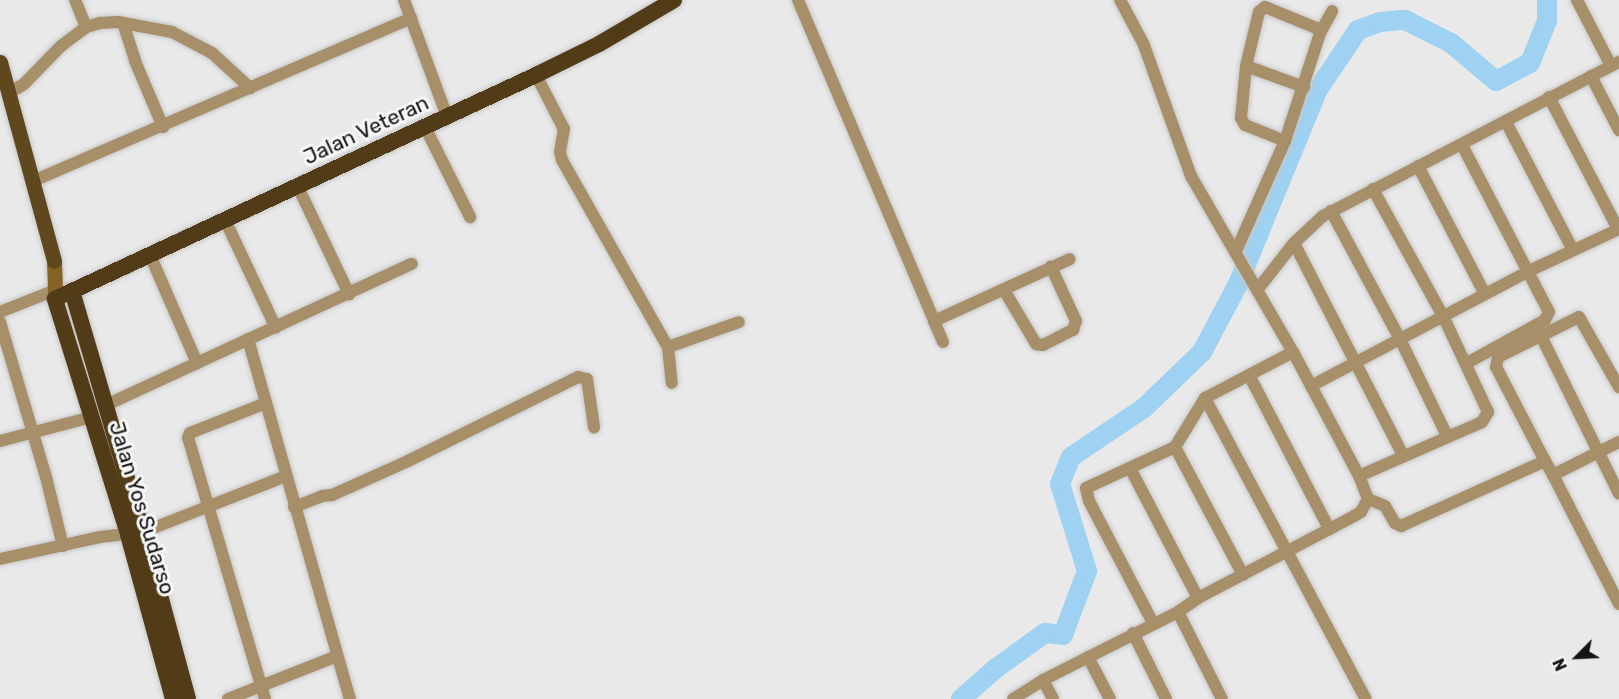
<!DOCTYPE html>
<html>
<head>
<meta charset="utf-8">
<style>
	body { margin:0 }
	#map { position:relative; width:1619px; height:699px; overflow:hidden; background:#e9e9ea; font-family:Rubik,sans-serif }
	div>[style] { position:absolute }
	.river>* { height:20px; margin:-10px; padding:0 10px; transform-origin:10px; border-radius:10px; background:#9ed1f2 }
	.roads { filter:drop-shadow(0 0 2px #c7c7c8) drop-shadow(0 0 2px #c7c7c8) }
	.minor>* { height:12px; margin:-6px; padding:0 6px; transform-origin:6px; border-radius:6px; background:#a68f69 }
	.secondary>* { height:15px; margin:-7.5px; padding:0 7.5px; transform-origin:7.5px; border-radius:7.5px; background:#846325 }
	.primary>* { height:15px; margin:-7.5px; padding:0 7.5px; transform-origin:7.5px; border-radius:7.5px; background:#60481e }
	.trunk>* { height:16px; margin:-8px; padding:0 8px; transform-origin:8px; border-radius:8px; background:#523c18 }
	span { translate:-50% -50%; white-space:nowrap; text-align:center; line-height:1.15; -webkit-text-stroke:6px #f7f7f8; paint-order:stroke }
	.street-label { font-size:21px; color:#141414 }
	.north { position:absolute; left:1547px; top:627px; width:60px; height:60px; -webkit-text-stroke:4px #f7f7f8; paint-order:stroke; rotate:246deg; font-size:16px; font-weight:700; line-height:24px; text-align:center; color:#141414 }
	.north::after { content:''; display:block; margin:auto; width:21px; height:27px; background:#141414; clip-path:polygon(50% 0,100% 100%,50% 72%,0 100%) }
</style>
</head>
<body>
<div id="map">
	<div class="river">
		<div style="left:961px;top:699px;width:45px;rotate:-41.4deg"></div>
		<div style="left:995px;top:669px;width:62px;rotate:-35.8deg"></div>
		<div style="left:1045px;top:633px;width:18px;rotate:6deg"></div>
		<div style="left:1063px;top:635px;width:68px;rotate:-69.4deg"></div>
		<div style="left:1087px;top:571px;width:91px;rotate:-107.2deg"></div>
		<div style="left:1060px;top:484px;width:29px;rotate:-68deg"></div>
		<div style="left:1071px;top:457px;width:88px;rotate:-33.9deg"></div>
		<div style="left:1144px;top:408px;width:81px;rotate:-44deg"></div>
		<div style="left:1202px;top:352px;width:77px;rotate:-62.1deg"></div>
		<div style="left:1238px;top:284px;width:209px;rotate:-67.7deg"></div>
		<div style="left:1317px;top:91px;width:73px;rotate:-56.1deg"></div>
		<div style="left:1358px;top:30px;width:23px;rotate:-20deg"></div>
		<div style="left:1380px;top:22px;width:25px;rotate:-5deg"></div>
		<div style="left:1405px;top:20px;width:51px;rotate:26.6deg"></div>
		<div style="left:1451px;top:43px;width:59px;rotate:40.2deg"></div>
		<div style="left:1496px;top:81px;width:38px;rotate:-28deg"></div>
		<div style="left:1530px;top:63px;width:45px;rotate:-68deg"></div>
		<div style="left:1547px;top:21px;width:21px;rotate:-90deg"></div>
	</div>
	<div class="roads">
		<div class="minor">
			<div style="left:404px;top:0;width:124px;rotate:69.7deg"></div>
			<div style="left:798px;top:0;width:349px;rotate:67deg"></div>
			<div style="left:1577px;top:0;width:74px;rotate:62.7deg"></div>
			<div style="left:123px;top:23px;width:40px;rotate:72deg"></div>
			<div style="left:135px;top:61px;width:72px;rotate:67deg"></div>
			<div style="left:86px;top:27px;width:15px;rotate:-16deg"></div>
			<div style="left:100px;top:23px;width:18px;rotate:-3deg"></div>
			<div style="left:118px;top:22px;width:55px;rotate:10.5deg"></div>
			<div style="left:172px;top:32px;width:45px;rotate:27.7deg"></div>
			<div style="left:212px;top:53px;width:52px;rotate:42.6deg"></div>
			<div style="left:1246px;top:66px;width:62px;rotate:19.9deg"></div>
			<div style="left:536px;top:75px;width:61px;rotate:62.6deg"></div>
			<div style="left:564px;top:129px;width:23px;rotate:100deg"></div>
			<div style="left:560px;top:152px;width:8px;rotate:76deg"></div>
			<div style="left:562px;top:160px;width:215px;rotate:60.5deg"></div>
			<div style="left:668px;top:347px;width:36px;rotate:84deg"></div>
			<div style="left:1591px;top:76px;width:61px;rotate:62.6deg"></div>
			<div style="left:9px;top:93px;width:17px;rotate:-31deg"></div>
			<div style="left:24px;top:84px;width:53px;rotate:-45.8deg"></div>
			<div style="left:61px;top:46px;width:31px;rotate:-37deg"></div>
			<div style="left:86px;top:27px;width:29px;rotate:-112deg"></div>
			<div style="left:1549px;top:97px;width:149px;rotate:62.4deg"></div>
			<div style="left:1506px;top:122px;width:144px;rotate:62.4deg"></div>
			<div style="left:425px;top:127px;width:101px;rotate:63.4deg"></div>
			<div style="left:1285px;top:141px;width:43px;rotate:-158.2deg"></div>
			<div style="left:1245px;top:125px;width:8px;rotate:-120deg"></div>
			<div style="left:1241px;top:118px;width:52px;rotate:-84.5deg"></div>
			<div style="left:1246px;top:66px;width:56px;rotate:-76.5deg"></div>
			<div style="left:1259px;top:12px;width:8px;rotate:-40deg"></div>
			<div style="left:1265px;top:7px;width:61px;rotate:22.3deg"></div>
			<div style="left:1462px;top:145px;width:188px;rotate:62.5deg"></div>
			<div style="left:1549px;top:312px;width:9px;rotate:117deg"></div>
			<div style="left:1545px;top:320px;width:89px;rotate:151.1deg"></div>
			<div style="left:1418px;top:166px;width:144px;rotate:62.4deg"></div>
			<div style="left:33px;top:181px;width:412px;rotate:-23.3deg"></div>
			<div style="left:298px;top:187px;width:119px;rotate:64.5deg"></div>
			<div style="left:1331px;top:211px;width:145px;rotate:61.7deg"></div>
			<div style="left:1400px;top:339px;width:108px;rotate:64.1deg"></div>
			<div style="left:225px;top:220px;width:119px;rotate:64.7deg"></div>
			<div style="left:1294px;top:243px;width:238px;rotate:62.8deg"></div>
			<div style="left:1236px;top:251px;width:120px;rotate:-66deg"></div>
			<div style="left:1285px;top:141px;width:114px;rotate:-72deg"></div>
			<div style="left:1320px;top:33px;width:25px;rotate:-61deg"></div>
			<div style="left:150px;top:255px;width:118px;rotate:66.5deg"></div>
			<div style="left:1258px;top:289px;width:58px;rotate:-52deg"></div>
			<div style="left:1294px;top:243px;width:40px;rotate:-43deg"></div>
			<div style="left:1323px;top:216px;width:334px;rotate:-27.5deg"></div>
			<div style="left:1004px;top:290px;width:63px;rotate:59.3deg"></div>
			<div style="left:1036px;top:344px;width:7px;rotate:8deg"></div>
			<div style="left:1043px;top:345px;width:34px;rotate:-27deg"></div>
			<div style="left:1073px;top:330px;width:9px;rotate:-72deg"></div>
			<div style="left:1076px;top:321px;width:60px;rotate:-114.8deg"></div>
			<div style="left:0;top:312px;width:57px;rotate:-21.6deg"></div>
			<div style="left:0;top:322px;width:162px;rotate:73.5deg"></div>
			<div style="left:46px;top:477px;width:71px;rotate:76.2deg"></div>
			<div style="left:1540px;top:334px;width:178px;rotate:63.7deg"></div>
			<div style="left:248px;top:339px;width:374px;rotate:74.2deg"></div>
			<div style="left:943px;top:342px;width:23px;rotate:-113deg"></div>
			<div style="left:934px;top:321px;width:149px;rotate:-24.5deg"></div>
			<div style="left:668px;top:347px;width:75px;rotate:-19.4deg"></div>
			<div style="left:1249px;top:375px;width:174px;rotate:62.5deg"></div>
			<div style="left:1311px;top:386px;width:246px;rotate:-27.8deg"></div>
			<div style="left:1529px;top:271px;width:99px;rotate:-25deg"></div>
			<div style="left:1205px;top:398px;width:341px;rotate:61.9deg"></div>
			<div style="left:104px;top:406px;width:339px;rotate:-24.8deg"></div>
			<div style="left:0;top:441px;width:95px;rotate:-14.6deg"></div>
			<div style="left:1175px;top:447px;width:145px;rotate:62deg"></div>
			<div style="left:1545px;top:461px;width:106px;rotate:-117.5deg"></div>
			<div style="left:1496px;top:367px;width:10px;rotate:-79deg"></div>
			<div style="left:1498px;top:357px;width:90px;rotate:-26.3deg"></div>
			<div style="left:1579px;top:317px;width:81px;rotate:60.3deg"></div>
			<div style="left:1130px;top:468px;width:147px;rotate:62.4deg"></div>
			<div style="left:1553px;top:475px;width:145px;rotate:62.9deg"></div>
			<div style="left:1359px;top:476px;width:134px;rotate:-23.7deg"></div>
			<div style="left:1482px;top:422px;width:12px;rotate:-59deg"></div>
			<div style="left:1488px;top:412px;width:106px;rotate:-115.1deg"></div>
			<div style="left:1443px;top:316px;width:145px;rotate:-118.9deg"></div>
			<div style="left:1368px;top:499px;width:18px;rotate:22deg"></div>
			<div style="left:1385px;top:506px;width:20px;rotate:60deg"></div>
			<div style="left:1395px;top:523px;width:7px;rotate:27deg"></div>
			<div style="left:1401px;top:526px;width:158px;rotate:-24.3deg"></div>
			<div style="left:1545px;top:461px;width:16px;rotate:60deg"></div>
			<div style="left:1553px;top:475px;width:74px;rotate:-26.6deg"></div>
			<div style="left:294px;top:507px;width:30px;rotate:-21deg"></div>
			<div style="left:322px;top:496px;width:10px;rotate:-6deg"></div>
			<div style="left:332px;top:495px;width:83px;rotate:-24.1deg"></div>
			<div style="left:408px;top:461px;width:190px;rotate:-26.3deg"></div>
			<div style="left:578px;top:377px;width:9px;rotate:13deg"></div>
			<div style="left:587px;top:379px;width:49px;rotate:81.7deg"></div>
			<div style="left:0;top:559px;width:102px;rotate:-12.4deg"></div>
			<div style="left:100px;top:537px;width:43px;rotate:-6.6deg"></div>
			<div style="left:143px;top:532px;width:154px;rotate:-21.4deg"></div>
			<div style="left:1178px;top:612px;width:97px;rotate:63.2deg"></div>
			<div style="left:1153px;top:623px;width:138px;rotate:-117.7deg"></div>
			<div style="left:1089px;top:501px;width:13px;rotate:-103deg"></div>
			<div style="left:1086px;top:488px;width:98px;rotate:-24.7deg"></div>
			<div style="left:1175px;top:447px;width:57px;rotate:-58.5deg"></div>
			<div style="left:1205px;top:398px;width:99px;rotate:-27.6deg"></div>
			<div style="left:1133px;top:633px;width:74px;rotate:63.4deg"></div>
			<div style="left:1088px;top:657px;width:47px;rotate:62.4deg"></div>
			<div style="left:1043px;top:680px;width:21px;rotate:62deg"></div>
			<div style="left:228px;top:699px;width:117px;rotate:-21.5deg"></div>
			<div style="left:265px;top:699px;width:272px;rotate:-106.4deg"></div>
			<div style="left:188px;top:438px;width:5px;rotate:-68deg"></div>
			<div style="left:190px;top:433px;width:82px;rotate:-21.5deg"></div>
			<div style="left:1013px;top:699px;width:36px;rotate:-32deg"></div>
			<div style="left:1043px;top:680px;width:151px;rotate:-26.7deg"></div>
			<div style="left:1178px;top:612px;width:24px;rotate:-35deg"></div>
			<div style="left:1198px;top:598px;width:176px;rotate:-27.7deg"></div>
			<div style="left:1354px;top:516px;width:8px;rotate:-30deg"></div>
			<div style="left:1361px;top:512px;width:15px;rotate:-62deg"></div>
			<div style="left:1368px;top:499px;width:25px;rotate:-111deg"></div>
			<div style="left:1359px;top:476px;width:140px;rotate:-118deg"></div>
			<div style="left:1293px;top:352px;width:203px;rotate:-120.1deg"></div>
			<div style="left:1191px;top:176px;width:141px;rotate:-109.8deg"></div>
			<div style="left:1143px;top:43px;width:49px;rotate:-118.1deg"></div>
		</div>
		<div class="secondary">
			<div style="left:54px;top:261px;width:38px;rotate:88deg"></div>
		</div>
		<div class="primary">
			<div style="left:0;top:62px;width:206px;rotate:74.8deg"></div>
		</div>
		<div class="trunk">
			<div style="left:72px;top:291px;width:251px;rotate:73.6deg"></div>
			<div style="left:143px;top:532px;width:173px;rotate:74.9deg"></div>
			<div style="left:173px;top:699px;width:171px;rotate:-105.3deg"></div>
			<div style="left:128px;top:534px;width:246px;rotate:-107.3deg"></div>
			<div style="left:55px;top:299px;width:531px;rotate:-24.97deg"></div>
			<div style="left:536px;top:75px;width:70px;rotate:-26.2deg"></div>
			<div style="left:599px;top:44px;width:87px;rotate:-30.4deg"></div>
		</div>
	</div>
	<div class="street-label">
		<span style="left:366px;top:130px;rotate:-25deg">Jalan Veteran</span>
		<span style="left:142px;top:508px;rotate:73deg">Jalan Yos Sudarso</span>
	</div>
	<div class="north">N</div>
</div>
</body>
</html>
